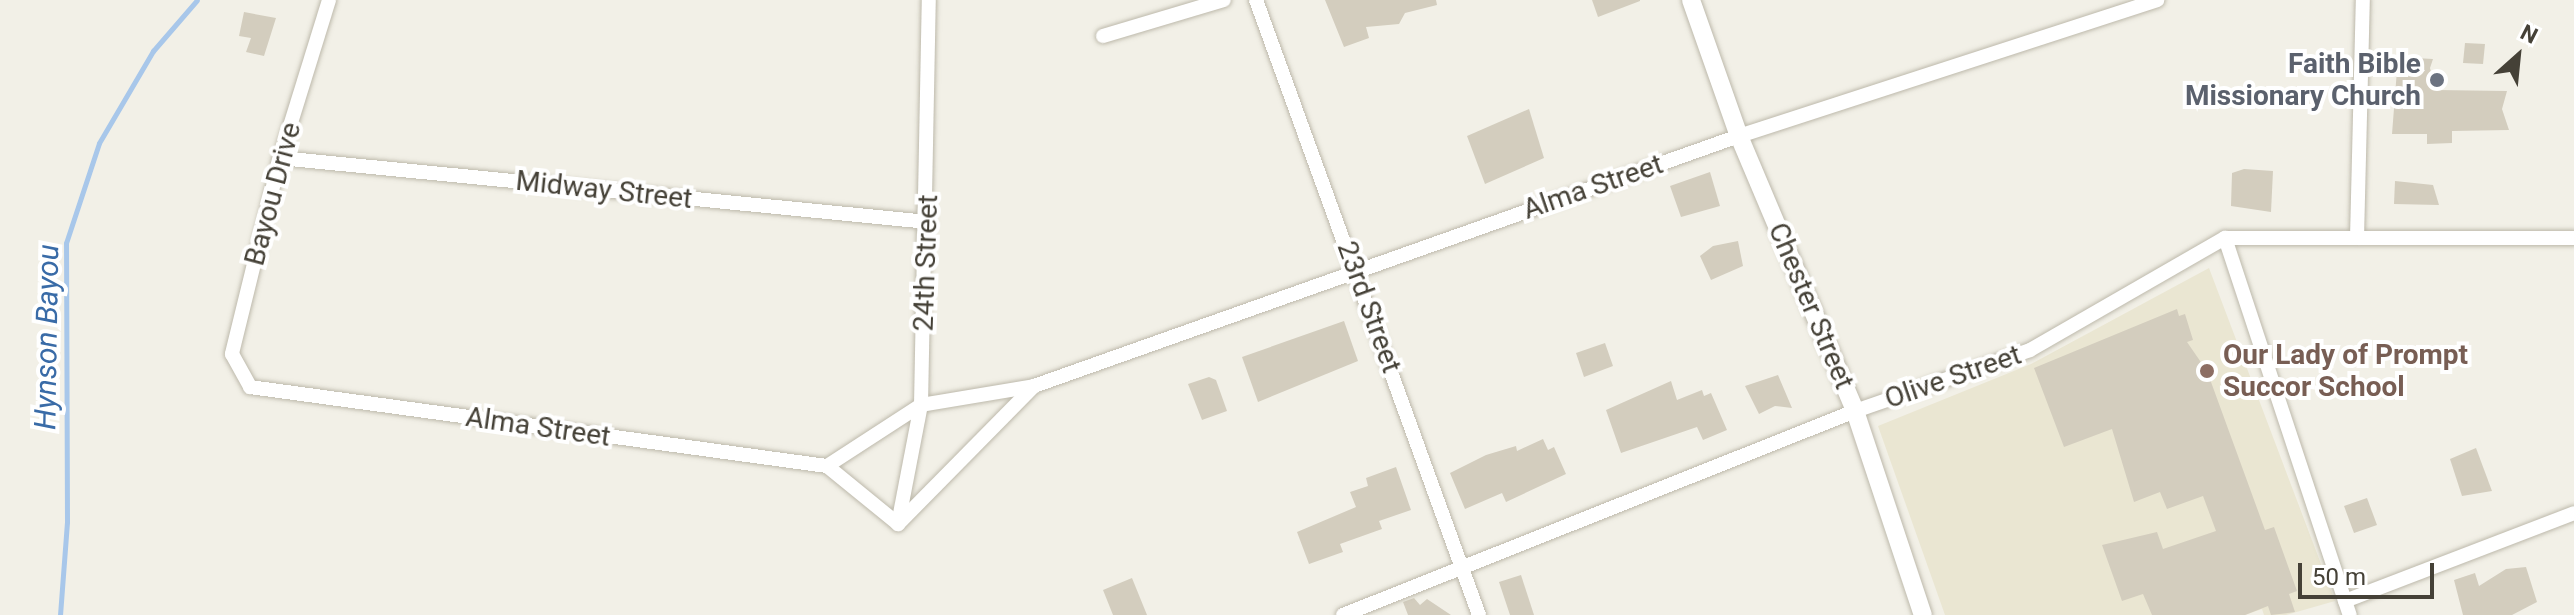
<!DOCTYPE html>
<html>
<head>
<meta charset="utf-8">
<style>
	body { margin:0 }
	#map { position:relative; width:2574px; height:615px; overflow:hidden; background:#f2f0e7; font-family:Roboto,sans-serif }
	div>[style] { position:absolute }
	.education>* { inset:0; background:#eae6d2 }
	.stream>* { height:5px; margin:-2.5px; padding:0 2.5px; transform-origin:2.5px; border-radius:2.5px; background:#a8c7ea }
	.building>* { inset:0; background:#d3cdbe }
	.roads { filter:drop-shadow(0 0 2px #bdb9ab) drop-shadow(0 0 2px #bdb9ab) }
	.minor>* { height:14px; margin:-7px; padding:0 7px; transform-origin:7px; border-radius:7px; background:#fff }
	.tertiary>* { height:18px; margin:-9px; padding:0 9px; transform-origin:9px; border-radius:9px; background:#fff }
	.dots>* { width:22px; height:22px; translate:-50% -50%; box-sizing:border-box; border:4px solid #fff; border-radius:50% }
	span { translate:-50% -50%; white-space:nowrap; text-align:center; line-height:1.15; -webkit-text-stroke:8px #fff; paint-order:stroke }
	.worship-label { font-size:28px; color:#5b616d; font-weight:700 }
	.right { translate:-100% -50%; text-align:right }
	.street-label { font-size:28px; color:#454137 }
	.education-label { font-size:28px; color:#785e54; font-weight:700 }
	.left { translate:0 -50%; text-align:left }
	.water-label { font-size:30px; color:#396ba7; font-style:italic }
	.north { position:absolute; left:2478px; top:16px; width:80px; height:80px; -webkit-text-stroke:6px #fff; paint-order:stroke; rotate:27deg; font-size:22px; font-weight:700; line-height:32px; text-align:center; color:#454137 }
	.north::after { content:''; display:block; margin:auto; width:28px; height:36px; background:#454137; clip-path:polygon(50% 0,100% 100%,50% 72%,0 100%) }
	.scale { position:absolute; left:2298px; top:563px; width:136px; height:36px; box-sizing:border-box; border:4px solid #454137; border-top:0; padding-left:10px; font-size:24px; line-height:28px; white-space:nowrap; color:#454137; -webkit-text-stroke:6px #fff; paint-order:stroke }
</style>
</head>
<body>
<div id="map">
	<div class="education">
		<div style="clip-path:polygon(2209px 268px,2335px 601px,2286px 615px,2264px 615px,2262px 609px,2245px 615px,1945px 615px,1878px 426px,2031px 364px)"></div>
	</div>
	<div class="stream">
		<div style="left:60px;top:615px;width:93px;rotate:-85.7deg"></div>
		<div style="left:67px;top:522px;width:279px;rotate:-90.2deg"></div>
		<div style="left:66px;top:243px;width:105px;rotate:-71.7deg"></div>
		<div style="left:99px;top:143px;width:107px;rotate:-59.6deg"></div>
		<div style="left:153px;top:51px;width:67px;rotate:-49.2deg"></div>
	</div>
	<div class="building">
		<div style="clip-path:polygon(1325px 0,1436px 0,1437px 5px,1405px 13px,1399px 24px,1366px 27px,1369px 38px,1344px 47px)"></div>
		<div style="clip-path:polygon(1592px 0,1640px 0,1640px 1px,1598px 17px)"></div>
		<div style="clip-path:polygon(244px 12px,276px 18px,264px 56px,246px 52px,251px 38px,239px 36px)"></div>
		<div style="clip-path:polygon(2465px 43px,2485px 44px,2483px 64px,2463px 63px)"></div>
		<div style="clip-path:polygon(2398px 57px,2433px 59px,2430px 68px,2436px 90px,2507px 91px,2502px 109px,2509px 130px,2452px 131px,2452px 143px,2427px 144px,2427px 134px,2392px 134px)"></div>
		<div style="clip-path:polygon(1529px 109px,1544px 158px,1485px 184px,1467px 136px)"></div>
		<div style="clip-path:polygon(2244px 169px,2273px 171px,2271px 212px,2231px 206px,2232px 173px)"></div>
		<div style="clip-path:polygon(1710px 172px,1720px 206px,1681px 217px,1670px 186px)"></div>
		<div style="clip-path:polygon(2395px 181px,2433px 185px,2439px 205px,2394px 204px)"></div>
		<div style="clip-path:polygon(1738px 241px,1743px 266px,1711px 280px,1700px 256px,1713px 246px)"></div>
		<div style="clip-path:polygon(2177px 309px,2179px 316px,2185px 314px,2193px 340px,2187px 342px,2207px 371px,2265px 530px,2274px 527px,2297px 591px,2289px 594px,2295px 612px,2271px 615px,2268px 606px,2245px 615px,2152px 615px,2143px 594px,2122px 601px,2102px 545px,2157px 532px,2163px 549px,2216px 531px,2203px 496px,2167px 509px,2160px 492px,2134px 502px,2112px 429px,2064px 447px,2034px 368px)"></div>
		<div style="clip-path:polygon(1344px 321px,1358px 361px,1258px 402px,1242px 357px)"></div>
		<div style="clip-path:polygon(1605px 343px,1613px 366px,1584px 377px,1576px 353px)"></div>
		<div style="clip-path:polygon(1778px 375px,1792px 408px,1775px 406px,1759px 414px,1745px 386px)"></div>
		<div style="clip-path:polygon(1209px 377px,1216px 380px,1227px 411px,1202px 420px,1188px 384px)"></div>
		<div style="clip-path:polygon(1671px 381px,1677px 400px,1702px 390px,1704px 396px,1711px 393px,1727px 430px,1703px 440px,1697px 427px,1621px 453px,1606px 410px)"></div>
		<div style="clip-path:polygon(1543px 439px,1548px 450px,1554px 447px,1566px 474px,1506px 502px,1502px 493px,1465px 509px,1450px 473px,1486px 455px,1516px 446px,1517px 451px)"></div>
		<div style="clip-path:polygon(2476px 448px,2492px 491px,2462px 496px,2450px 459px)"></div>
		<div style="clip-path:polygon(1396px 467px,1411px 510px,1379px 521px,1382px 529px,1340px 544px,1343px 552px,1309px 564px,1297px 532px,1356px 507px,1350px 492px,1368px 486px,1366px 478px)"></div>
		<div style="clip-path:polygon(2367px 498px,2377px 525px,2354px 533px,2344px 506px)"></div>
		<div style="clip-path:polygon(2526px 567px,2537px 602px,2512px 615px,2463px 615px,2454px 580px,2475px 573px,2479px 586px,2506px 569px)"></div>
		<div style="clip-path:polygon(1521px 575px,1534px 615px,1510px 615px,1499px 582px)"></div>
		<div style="clip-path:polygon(1132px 578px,1147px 615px,1113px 615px,1103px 590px)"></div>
		<div style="clip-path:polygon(1414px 598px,1420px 605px,1427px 599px,1451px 615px,1408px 615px,1403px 602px)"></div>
	</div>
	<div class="roads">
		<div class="minor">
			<div style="left:329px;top:0;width:165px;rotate:107.2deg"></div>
			<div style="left:280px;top:158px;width:202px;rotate:103.8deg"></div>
			<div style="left:232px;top:354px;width:38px;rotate:61deg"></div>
			<div style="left:250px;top:387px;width:582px;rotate:7.8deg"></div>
			<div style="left:827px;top:466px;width:92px;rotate:39.2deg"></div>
			<div style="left:1256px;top:0;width:654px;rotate:70.07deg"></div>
			<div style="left:1103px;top:36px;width:126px;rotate:-16.6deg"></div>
			<div style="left:280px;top:158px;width:651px;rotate:5.64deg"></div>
			<div style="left:2225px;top:238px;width:397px;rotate:71.7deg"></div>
			<div style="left:2357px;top:238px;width:238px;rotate:-88.6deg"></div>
			<div style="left:827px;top:466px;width:112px;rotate:-33deg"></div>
			<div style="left:921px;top:405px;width:115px;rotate:-9.5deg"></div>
			<div style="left:1034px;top:386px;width:748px;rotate:-19.53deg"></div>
			<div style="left:1739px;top:136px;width:440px;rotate:-18deg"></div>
			<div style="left:898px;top:524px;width:121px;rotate:-79.1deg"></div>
			<div style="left:921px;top:405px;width:405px;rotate:-88.9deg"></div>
			<div style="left:898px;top:524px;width:194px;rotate:-45.4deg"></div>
			<div style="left:2345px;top:601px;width:245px;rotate:-21deg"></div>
			<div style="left:1343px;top:615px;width:551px;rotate:-21.72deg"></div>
			<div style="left:1855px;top:411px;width:185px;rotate:-19.2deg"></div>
			<div style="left:2030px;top:350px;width:225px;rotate:-29.9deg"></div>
			<div style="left:2225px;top:238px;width:349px"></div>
		</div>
		<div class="tertiary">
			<div style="left:1691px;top:0;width:144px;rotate:70.6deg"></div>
			<div style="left:1739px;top:136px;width:298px;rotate:67.1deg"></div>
			<div style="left:1855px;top:411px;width:215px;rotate:71.6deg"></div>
		</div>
	</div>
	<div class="dots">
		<div style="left:2437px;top:80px;background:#6b7280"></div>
		<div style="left:2207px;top:371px;background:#8d6e63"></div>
	</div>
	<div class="worship-label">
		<span class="right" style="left:2421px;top:80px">Faith Bible<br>Missionary Church</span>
	</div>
	<div class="street-label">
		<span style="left:1593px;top:187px;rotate:-19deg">Alma Street</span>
		<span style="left:604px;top:190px;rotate:6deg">Midway Street</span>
		<span style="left:273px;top:194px;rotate:-75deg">Bayou Drive</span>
		<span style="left:926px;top:263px;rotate:-88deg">24th Street</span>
		<span style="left:1811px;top:306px;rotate:67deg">Chester Street</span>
		<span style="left:1369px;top:307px;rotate:70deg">23rd Street</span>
		<span style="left:1953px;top:377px;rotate:-19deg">Olive Street</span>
		<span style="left:538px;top:427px;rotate:8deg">Alma Street</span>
	</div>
	<div class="education-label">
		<span class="left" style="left:2223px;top:371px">Our Lady of Prompt<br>Succor School</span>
	</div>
	<div class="water-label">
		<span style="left:47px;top:337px;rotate:-89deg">Hynson Bayou</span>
	</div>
	<div class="north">N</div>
	<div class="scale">50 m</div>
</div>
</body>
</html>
